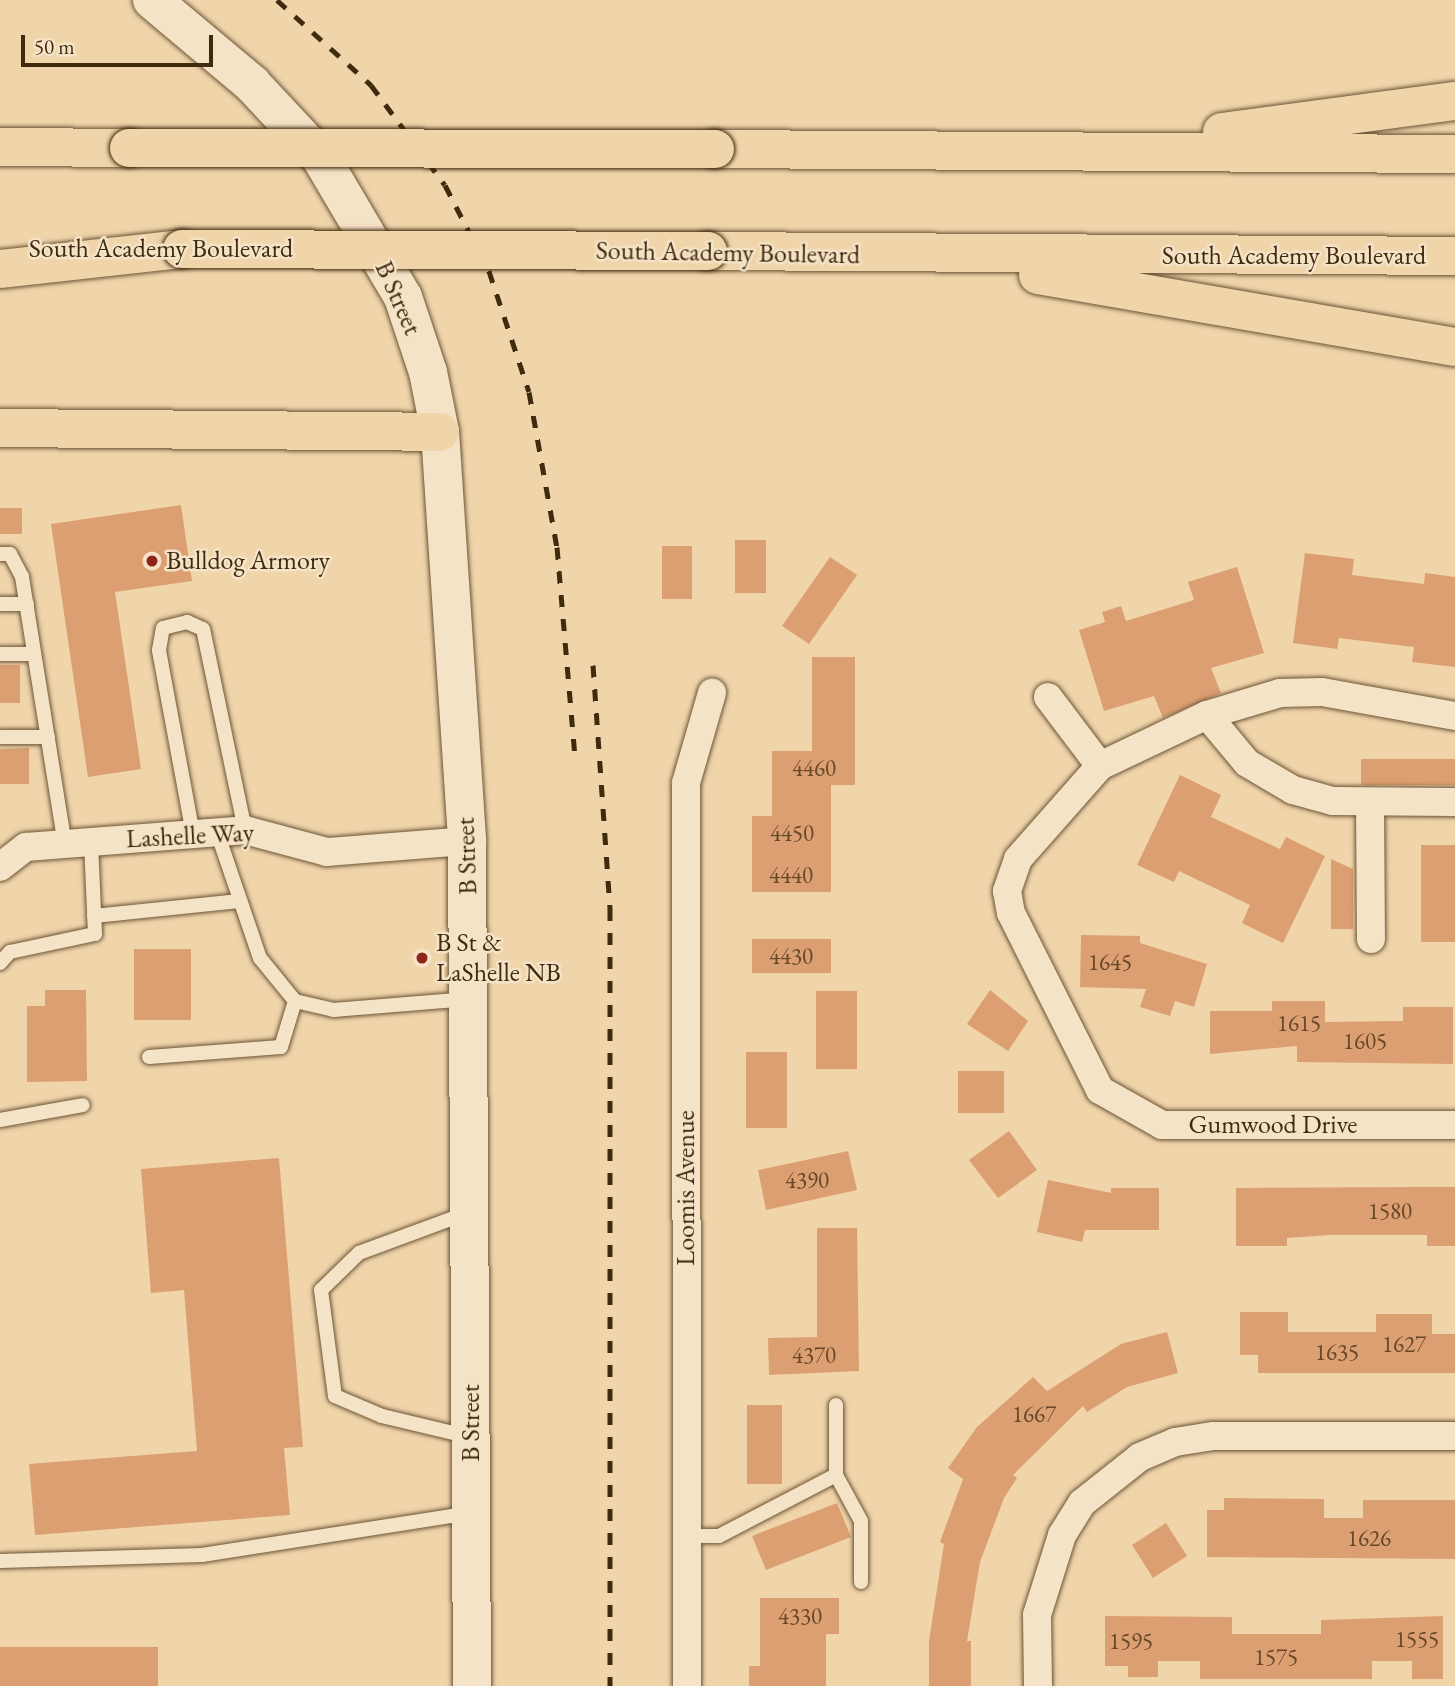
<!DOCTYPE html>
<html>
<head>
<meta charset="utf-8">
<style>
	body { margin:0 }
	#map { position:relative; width:1455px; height:1686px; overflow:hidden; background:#f0d4aa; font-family:"EB Garamond",serif }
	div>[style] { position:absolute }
	.building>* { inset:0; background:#dc9f72 }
	.roads { filter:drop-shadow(0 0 2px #6c5536) drop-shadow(0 0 2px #6c5536) }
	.lane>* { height:14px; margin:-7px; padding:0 7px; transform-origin:7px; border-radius:7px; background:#f5e3c8 }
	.street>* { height:28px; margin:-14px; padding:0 14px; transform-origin:14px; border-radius:14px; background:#f5e3c8 }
	.secondary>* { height:38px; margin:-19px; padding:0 19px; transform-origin:19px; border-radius:19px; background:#f5e3c8 }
	.highway>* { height:38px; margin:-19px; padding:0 19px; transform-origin:19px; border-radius:19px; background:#f0d4aa }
	.rail>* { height:5px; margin-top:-2.5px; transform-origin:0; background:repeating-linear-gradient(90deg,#402b0f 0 12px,transparent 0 24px) }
	.bridges { filter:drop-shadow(0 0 2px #402b0f) drop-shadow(0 0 2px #402b0f) }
	.highway-bridge>* { height:38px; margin:-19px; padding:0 19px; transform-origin:19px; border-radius:19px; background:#f0d4aa }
	.dots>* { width:19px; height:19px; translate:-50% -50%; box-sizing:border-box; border:4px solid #f5e3c8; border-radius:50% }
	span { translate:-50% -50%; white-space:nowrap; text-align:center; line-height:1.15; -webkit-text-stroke:5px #f5e3c8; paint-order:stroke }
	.number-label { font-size:23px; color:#674828 }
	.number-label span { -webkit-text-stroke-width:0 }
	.street-label { font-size:26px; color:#402b0f }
	.poi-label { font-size:26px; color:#402b0f }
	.left { translate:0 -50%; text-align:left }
	.scale { position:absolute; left:21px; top:35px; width:192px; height:32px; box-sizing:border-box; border:4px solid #402b0f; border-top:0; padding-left:9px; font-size:21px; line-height:24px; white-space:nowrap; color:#402b0f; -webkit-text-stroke:5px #f5e3c8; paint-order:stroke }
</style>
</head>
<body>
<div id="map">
	<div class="building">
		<div style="clip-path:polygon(181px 505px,192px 581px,115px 592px,141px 769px,88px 777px,51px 524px)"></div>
		<div style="clip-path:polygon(0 508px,22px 508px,22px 534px,0 534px)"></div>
		<div style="clip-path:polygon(735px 540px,766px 540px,766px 593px,735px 593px)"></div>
		<div style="clip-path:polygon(662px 546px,692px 546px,692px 599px,662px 599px)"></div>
		<div style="clip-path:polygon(1305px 553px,1354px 559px,1352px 575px,1424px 584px,1425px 573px,1455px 577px,1455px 667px,1412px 662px,1414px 647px,1339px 638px,1337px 649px,1293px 643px)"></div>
		<div style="clip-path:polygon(830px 557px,857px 575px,809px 644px,782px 626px)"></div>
		<div style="clip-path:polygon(1237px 567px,1264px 653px,1211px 668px,1221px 693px,1163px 718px,1154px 696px,1104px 711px,1079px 630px,1105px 622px,1102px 612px,1121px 606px,1126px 621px,1194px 600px,1188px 582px)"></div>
		<div style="clip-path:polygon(812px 657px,855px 657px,855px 785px,831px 785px,831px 892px,752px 892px,752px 816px,772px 816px,772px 751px,812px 751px)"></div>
		<div style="clip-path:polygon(0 665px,20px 665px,20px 703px,0 703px)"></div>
		<div style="clip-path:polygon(29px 748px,29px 784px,0 784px,0 749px)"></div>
		<div style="clip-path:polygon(1361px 759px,1455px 759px,1455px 785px,1361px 785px)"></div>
		<div style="clip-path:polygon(1180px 775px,1221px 795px,1211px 817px,1280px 849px,1286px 837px,1325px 856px,1283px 943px,1242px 923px,1250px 905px,1179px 871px,1174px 882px,1137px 865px)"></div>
		<div style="clip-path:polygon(1421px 845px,1455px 845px,1455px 942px,1421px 942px)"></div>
		<div style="clip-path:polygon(1331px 859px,1353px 869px,1353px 929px,1331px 929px)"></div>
		<div style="clip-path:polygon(1081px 935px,1140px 936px,1140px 943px,1207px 964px,1194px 1007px,1175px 1001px,1170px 1016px,1140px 1007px,1146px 989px,1080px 987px)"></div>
		<div style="clip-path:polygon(752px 939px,831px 939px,831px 973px,752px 973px)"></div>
		<div style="clip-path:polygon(134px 949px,191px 949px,191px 1020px,134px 1020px)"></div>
		<div style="clip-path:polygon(45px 990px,86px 990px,87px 1081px,27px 1082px,27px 1006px,45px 1006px)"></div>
		<div style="clip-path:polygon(990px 990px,1028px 1021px,1008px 1051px,967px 1024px)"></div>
		<div style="clip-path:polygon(816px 991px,857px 991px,857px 1069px,816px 1069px)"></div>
		<div style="clip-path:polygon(1272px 1001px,1325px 1001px,1325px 1022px,1403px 1021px,1403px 1007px,1453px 1007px,1453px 1064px,1297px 1062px,1297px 1046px,1210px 1054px,1210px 1011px,1272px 1011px)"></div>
		<div style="clip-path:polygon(746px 1052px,787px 1052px,787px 1128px,746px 1128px)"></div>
		<div style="clip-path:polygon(958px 1071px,1004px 1071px,1004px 1113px,958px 1113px)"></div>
		<div style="clip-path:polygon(1009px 1131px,1037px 1170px,998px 1198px,969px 1160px)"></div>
		<div style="clip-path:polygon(848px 1151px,857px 1190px,766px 1210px,758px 1170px)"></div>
		<div style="clip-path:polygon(279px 1158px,303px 1447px,284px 1448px,290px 1515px,35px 1535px,29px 1464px,197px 1451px,184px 1290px,151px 1293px,141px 1169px)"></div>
		<div style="clip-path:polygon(1048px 1180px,1111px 1193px,1111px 1188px,1159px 1188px,1159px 1230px,1085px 1230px,1082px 1242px,1037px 1232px)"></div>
		<div style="clip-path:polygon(1413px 1187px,1455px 1187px,1455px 1246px,1427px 1246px,1427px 1235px,1330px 1235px,1287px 1238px,1287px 1246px,1236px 1246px,1236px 1188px)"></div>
		<div style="clip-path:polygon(817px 1228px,857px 1228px,859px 1371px,769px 1375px,768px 1338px,817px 1337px)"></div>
		<div style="clip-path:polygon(1240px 1312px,1288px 1312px,1288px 1332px,1376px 1332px,1376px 1314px,1432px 1314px,1432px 1334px,1455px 1334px,1455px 1373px,1258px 1373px,1258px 1355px,1240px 1355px)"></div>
		<div style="clip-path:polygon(1167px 1332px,1178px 1373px,1127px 1387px,1087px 1412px,1083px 1406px,1013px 1475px,1017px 1478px,1004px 1498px,980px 1562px,967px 1641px,971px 1641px,971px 1686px,929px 1686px,929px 1641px,944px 1544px,940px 1542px,963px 1479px,948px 1468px,977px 1427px,1033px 1377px,1047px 1391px,1121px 1344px)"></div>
		<div style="clip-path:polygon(747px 1405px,782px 1405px,782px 1484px,747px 1484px)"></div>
		<div style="clip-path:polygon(1224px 1498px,1324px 1499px,1324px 1518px,1363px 1518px,1363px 1500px,1455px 1500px,1455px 1559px,1207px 1557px,1207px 1510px,1224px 1510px)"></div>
		<div style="clip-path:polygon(837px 1503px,851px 1537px,766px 1570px,752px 1536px)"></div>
		<div style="clip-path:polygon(1166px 1523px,1187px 1556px,1153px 1578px,1132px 1545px)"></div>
		<div style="clip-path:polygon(760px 1598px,839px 1598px,839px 1634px,826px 1634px,826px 1686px,749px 1686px,749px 1666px,760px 1666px)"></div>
		<div style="clip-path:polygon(1105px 1616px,1232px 1617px,1232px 1634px,1321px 1634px,1321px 1620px,1443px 1616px,1443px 1679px,1412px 1679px,1412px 1661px,1372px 1661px,1372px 1679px,1200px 1679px,1200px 1661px,1158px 1661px,1158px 1677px,1128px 1677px,1128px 1666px,1105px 1666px)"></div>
		<div style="clip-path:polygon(0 1647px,158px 1647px,158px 1686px,0 1686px)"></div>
	</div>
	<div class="roads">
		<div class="lane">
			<div style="left:0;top:554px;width:10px"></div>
			<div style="left:10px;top:554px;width:26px;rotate:62deg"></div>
			<div style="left:22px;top:577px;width:270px;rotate:80.9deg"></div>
			<div style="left:0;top:604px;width:27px"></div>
			<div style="left:0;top:654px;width:34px"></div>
			<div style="left:0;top:737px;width:48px"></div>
			<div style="left:217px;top:832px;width:133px;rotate:71.2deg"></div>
			<div style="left:260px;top:958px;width:55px;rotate:50.9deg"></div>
			<div style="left:295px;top:1001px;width:40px;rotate:13deg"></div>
			<div style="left:334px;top:1010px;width:134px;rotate:-4.7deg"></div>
			<div style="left:193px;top:834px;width:187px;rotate:-100.5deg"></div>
			<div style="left:159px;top:650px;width:22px;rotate:-80deg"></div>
			<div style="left:163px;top:628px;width:25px;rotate:-14deg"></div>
			<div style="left:187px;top:622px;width:17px;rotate:24deg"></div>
			<div style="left:203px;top:629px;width:205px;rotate:78.2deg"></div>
			<div style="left:94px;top:916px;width:146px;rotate:-5.9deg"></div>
			<div style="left:0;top:963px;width:15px;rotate:-48deg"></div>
			<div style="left:10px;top:952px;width:87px;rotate:-12deg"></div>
			<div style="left:95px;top:934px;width:93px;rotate:-92.5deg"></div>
			<div style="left:149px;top:1057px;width:132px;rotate:-4.3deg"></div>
			<div style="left:281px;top:1047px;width:48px;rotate:-73.1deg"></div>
			<div style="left:0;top:1120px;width:84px;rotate:-10.2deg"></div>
			<div style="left:467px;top:1213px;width:115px;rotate:159.7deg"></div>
			<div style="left:359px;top:1253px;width:53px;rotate:135.8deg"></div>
			<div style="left:321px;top:1290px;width:107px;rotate:82.5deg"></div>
			<div style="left:335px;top:1396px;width:51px;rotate:23.1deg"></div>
			<div style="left:382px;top:1416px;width:90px;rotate:13.4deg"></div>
			<div style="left:836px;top:1405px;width:70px;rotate:90deg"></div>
			<div style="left:687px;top:1536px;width:32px"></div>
			<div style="left:719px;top:1536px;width:132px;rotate:-27.5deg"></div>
			<div style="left:836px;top:1475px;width:52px;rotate:61.5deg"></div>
			<div style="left:861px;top:1521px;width:61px;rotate:90deg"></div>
			<div style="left:0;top:1561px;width:202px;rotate:-1.7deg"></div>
			<div style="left:202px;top:1555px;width:271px;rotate:-8.9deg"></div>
		</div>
		<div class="street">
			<div style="left:1048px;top:697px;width:86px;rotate:53deg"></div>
			<div style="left:1207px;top:715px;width:62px;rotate:50.2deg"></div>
			<div style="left:1247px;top:763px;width:53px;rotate:30.4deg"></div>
			<div style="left:1293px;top:790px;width:41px;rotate:15.4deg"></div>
			<div style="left:1333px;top:801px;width:122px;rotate:0.5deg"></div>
			<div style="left:1455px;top:716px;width:135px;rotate:-169.8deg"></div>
			<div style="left:1322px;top:692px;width:42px;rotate:178.6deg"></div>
			<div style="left:1280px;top:693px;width:76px;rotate:163.2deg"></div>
			<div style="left:1207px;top:715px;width:119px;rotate:154.5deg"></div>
			<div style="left:1100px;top:766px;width:124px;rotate:131.4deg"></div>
			<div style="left:1018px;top:859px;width:34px;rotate:109deg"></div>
			<div style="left:1007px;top:891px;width:22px;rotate:80deg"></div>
			<div style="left:1011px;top:913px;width:198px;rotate:63.3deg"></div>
			<div style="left:1100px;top:1090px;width:71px;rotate:29.4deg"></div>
			<div style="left:1162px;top:1125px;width:293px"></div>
			<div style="left:1370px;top:802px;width:137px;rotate:89.6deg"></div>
			<div style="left:0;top:867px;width:33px;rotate:-38deg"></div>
			<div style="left:26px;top:847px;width:220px;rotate:-4.4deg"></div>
			<div style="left:245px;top:830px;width:85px;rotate:15deg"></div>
			<div style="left:327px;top:852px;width:140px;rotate:-4.5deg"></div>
			<div style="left:687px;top:1686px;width:903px;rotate:-90.06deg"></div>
			<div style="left:686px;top:783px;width:94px;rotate:-73.9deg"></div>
			<div style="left:1038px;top:1686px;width:71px;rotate:-90.8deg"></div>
			<div style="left:1037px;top:1615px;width:84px;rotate:-72.6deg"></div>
			<div style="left:1062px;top:1535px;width:38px;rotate:-58deg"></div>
			<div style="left:1082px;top:1503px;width:74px;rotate:-38.4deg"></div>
			<div style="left:1140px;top:1457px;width:38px;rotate:-23deg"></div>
			<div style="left:1175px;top:1442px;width:39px;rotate:-9deg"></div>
			<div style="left:1214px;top:1436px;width:241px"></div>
		</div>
		<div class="secondary">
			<div style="left:152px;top:0;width:131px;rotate:40deg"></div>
			<div style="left:252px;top:84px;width:101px;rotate:47deg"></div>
			<div style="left:321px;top:158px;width:161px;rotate:59.5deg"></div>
			<div style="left:403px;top:297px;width:79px;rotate:71.6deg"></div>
			<div style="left:428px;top:372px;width:61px;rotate:78.7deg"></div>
			<div style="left:440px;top:432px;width:410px;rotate:86.2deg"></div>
			<div style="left:467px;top:841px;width:845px;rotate:89.66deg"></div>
		</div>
		<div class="highway">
			<div style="left:1222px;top:132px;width:235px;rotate:-7.6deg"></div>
			<div style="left:0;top:147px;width:129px;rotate:0.4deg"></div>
			<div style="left:715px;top:149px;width:740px;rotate:0.39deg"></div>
			<div style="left:708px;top:251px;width:747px;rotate:0.38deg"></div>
			<div style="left:0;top:269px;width:183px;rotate:-6.3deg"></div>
			<div style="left:1038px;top:275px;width:423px;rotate:9.8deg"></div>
			<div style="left:0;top:428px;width:440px;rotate:0.5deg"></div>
		</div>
	</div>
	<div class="rail">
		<div style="left:277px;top:0;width:127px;rotate:42.1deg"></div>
		<div style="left:371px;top:85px;width:124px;rotate:53.5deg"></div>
		<div style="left:445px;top:185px;width:97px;rotate:62.9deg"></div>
		<div style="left:489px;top:271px;width:127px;rotate:71.7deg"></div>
		<div style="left:529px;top:392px;width:158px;rotate:79.8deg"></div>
		<div style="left:557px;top:547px;width:210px;rotate:85.1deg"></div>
		<div style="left:593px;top:665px;width:245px;rotate:86deg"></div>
		<div style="left:610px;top:909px;width:777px;rotate:90deg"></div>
	</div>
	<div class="bridges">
		<div class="highway-bridge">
			<div style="left:129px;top:148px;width:586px;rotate:0.1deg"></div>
			<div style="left:182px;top:249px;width:526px;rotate:0.22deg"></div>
		</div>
	</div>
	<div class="dots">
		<div style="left:152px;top:561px;background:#8f2418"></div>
		<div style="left:422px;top:958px;background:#8f2418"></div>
	</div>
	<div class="number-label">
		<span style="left:814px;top:768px">4460</span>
		<span style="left:792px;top:833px">4450</span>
		<span style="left:791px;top:875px">4440</span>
		<span style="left:791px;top:956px">4430</span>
		<span style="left:1110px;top:962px">1645</span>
		<span style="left:1299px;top:1023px">1615</span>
		<span style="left:1365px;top:1041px">1605</span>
		<span style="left:807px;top:1180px">4390</span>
		<span style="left:1390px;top:1211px">1580</span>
		<span style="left:1404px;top:1344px">1627</span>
		<span style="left:1337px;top:1352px">1635</span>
		<span style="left:814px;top:1355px">4370</span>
		<span style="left:1034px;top:1414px">1667</span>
		<span style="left:1369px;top:1538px">1626</span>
		<span style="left:800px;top:1616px">4330</span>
		<span style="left:1417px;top:1639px">1555</span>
		<span style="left:1131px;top:1641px">1595</span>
		<span style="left:1276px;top:1657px">1575</span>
	</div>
	<div class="street-label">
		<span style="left:161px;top:249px">South Academy Boulevard</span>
		<span style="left:728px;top:253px;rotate:1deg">South Academy Boulevard</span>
		<span style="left:1294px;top:256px">South Academy Boulevard</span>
		<span style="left:398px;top:298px;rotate:66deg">B Street</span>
		<span style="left:190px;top:836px;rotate:-3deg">Lashelle Way</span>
		<span style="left:467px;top:856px;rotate:-92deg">B Street</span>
		<span style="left:1273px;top:1125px">Gumwood Drive</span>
		<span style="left:686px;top:1188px;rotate:-90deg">Loomis Avenue</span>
		<span style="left:471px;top:1423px;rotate:-90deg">B Street</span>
	</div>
	<div class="poi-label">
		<span class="left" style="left:166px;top:561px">Bulldog Armory</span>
		<span class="left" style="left:436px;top:958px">B St &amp;<br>LaShelle NB</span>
	</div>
	<div class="scale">50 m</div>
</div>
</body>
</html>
